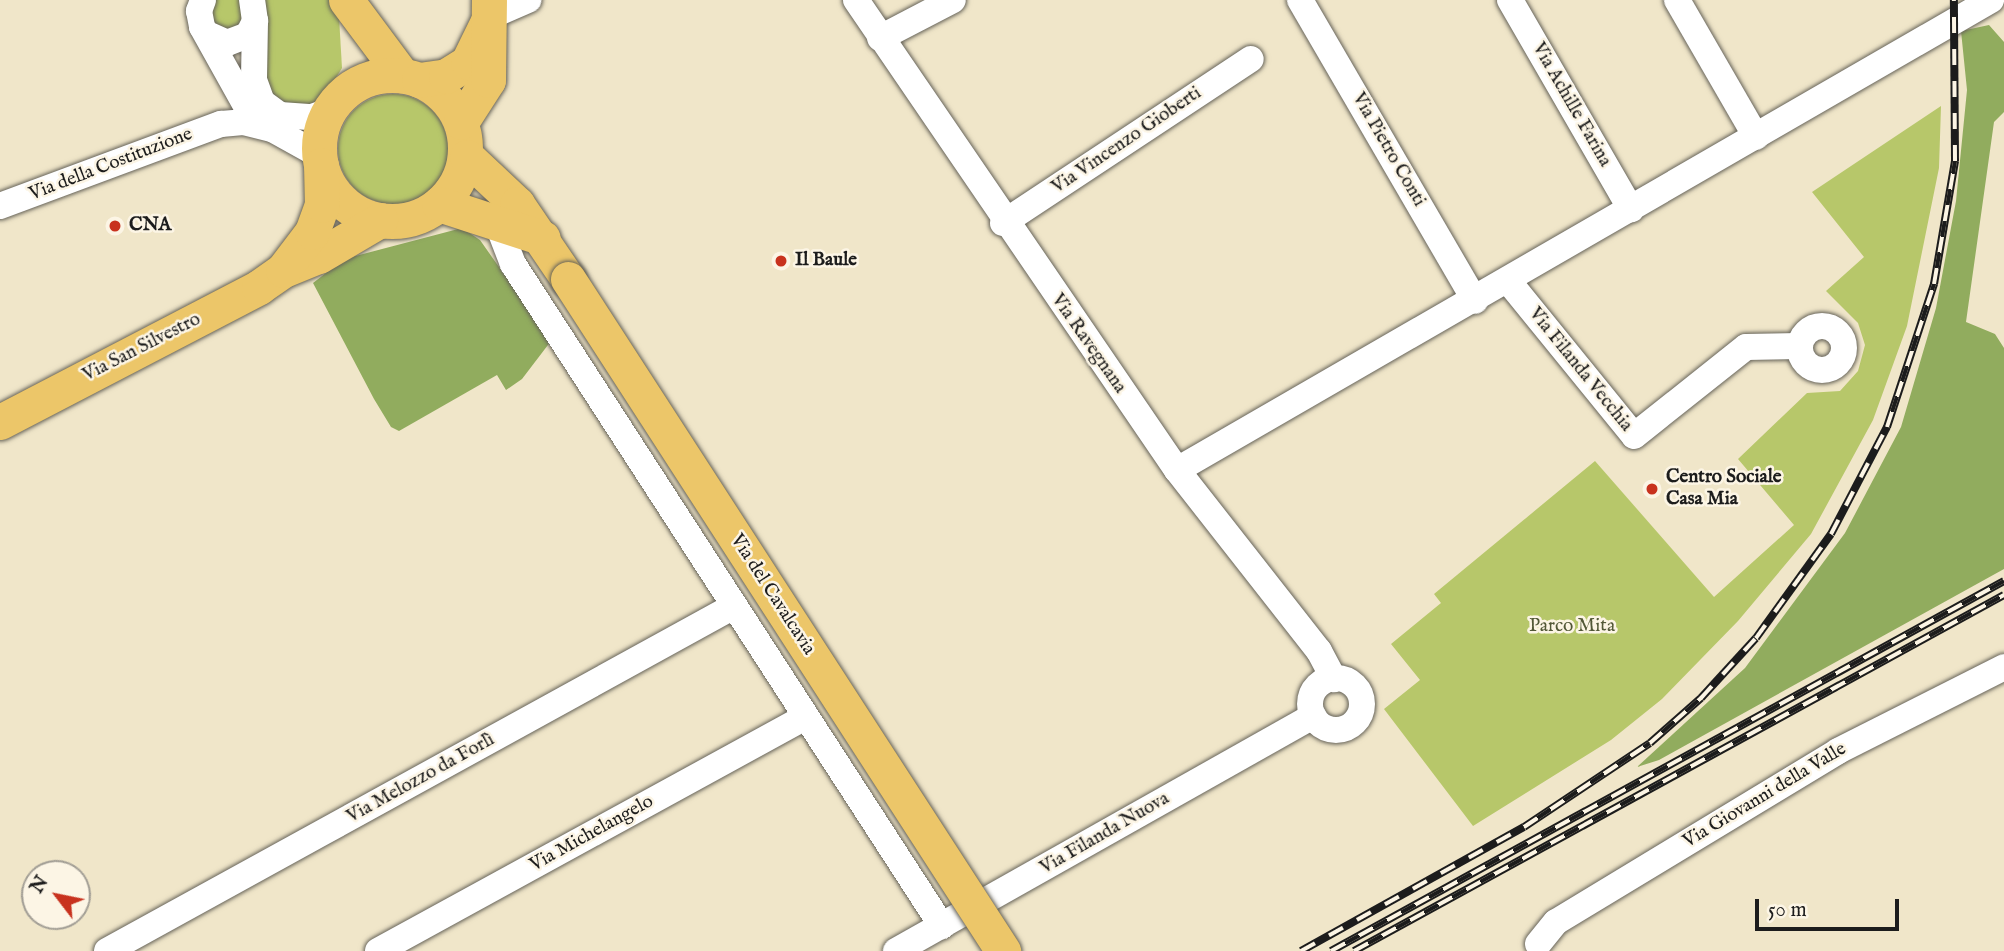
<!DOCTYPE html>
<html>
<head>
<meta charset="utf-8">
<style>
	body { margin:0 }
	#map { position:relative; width:2004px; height:951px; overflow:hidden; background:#f0e6c9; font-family:"IM FELL English",serif }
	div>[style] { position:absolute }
	.green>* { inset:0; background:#b7c76a }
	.round { border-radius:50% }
	.forest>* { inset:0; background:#91ac5e }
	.roads { filter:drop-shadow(0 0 2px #666359) drop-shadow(0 0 2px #666359) }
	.minor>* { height:26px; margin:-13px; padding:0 13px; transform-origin:13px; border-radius:13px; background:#fff }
	.minor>.ring { margin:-13px; padding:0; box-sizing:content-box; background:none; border:26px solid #fff; border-radius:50% }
	.major>* { height:35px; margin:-17.5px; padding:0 17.5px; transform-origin:17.5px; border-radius:17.5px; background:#ecc669 }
	.major>.ring { margin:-17.5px; padding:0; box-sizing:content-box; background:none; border:35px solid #ecc669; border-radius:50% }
	.rail>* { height:8px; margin-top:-4px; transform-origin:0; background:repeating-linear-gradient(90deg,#fcf5e5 0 16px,#1c1c1c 0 32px); box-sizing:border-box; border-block:2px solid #1c1c1c }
	.bridges { filter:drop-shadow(0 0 2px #666359) drop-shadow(0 0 2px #666359) }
	.major-bridge>* { height:35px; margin:-17.5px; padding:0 17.5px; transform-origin:17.5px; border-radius:17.5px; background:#ecc669 }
	.dots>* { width:19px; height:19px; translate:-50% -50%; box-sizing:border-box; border:4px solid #fcf5e5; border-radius:50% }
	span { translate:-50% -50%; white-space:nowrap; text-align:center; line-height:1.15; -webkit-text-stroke:5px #fcf5e5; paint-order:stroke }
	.street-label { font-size:19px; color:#1c1c1c }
	.poi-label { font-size:19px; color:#1c1c1c; font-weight:700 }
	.left { translate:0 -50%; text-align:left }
	.park-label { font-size:19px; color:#525837 }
	.north { position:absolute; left:21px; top:860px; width:70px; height:70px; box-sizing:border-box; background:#fcf5e5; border:2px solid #a29e95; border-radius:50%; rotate:302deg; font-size:19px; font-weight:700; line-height:28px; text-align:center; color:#1c1c1c }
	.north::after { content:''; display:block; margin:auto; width:24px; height:32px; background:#c8321e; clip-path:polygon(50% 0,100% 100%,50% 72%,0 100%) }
	.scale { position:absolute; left:1755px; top:899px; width:144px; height:32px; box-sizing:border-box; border:4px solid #1c1c1c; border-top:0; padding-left:9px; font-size:21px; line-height:24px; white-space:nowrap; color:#1c1c1c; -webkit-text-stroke:5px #fcf5e5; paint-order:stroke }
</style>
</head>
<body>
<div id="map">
	<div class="green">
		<div style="clip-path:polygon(210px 0,244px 0,249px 18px,227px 37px,205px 13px)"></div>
		<div style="clip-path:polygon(259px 0,330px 0,339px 17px,342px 68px,326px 94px,313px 104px,292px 109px,267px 96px)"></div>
		<div class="round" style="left:338px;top:94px;width:110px;height:110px"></div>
		<div style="clip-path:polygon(1941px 106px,1939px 168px,1907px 326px,1873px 420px,1811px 534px,1738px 621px,1662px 699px,1611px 740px,1473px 826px,1384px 709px,1420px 680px,1391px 644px,1441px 603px,1434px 594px,1595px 461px,1714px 597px,1794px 525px,1738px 459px,1807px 393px,1840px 391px,1858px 371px,1865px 345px,1858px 323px,1826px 291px,1864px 257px,1812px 192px)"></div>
	</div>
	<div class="forest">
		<div style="clip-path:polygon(1989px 25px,2004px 42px,2004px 112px,1994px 122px,1966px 322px,1995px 334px,2004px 348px,2004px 569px,1659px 760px,1637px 767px,1745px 668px,1845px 533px,1901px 427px,1936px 308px,1956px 201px,1967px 90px,1961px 31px)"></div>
		<div style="clip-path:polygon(462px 228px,480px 240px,551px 341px,522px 379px,506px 390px,497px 375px,399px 431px,391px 427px,374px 399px,313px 283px,344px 259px)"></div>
	</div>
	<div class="roads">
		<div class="minor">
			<div style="left:203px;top:0;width:12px;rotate:110deg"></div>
			<div style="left:199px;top:11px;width:16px;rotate:79deg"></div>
			<div style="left:202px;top:27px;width:98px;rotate:60.8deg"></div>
			<div style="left:250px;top:113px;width:18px;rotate:34deg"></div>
			<div style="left:856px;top:0;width:569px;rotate:55.67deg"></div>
			<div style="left:1177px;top:470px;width:230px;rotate:51.9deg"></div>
			<div style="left:1319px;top:651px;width:32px;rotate:62deg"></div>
			<div style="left:1300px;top:0;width:348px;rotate:59.8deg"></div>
			<div style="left:1510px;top:0;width:242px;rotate:60deg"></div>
			<div style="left:1677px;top:0;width:158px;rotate:60deg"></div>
			<div style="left:489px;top:17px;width:43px;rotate:-23.6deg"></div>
			<div style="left:255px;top:21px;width:59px;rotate:91deg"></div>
			<div style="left:254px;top:80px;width:23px;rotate:70deg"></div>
			<div style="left:262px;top:102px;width:22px;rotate:36deg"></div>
			<div style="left:280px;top:115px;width:32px;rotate:4deg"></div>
			<div style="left:312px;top:117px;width:15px;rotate:-20deg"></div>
			<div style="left:326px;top:112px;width:17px;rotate:-50deg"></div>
			<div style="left:207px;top:34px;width:22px;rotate:24deg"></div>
			<div style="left:227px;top:43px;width:22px;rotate:-21deg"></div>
			<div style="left:248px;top:35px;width:16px;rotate:-63deg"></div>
			<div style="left:255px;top:21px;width:21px;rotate:-98deg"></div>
			<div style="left:880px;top:38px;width:82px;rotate:-27.5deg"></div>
			<div style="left:0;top:206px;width:236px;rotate:-20.4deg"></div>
			<div style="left:221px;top:124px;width:22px;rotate:-5deg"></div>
			<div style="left:243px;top:122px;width:30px;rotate:14deg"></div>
			<div style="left:272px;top:129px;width:54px;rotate:29deg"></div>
			<div style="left:496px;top:220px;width:47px;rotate:68.9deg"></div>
			<div style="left:513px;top:264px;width:789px;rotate:57.06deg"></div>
			<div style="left:1003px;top:223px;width:297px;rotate:-33.5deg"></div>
			<div style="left:1509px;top:282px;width:198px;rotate:50.9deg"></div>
			<div style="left:1634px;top:436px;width:143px;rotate:-38.5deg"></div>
			<div style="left:1746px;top:347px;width:53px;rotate:-1.1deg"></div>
			<div class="ring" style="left:1800px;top:326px;width:18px;height:18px"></div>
			<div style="left:1177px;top:470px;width:940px;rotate:-30deg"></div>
			<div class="ring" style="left:1310px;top:678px;width:26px;height:26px"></div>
			<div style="left:1538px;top:944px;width:28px;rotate:-51deg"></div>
			<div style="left:1556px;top:922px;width:330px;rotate:-31.2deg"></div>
			<div style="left:1838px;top:751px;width:186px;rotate:-26.8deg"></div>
			<div style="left:107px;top:951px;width:716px;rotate:-28.82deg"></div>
			<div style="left:378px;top:951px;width:488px;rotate:-28.7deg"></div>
			<div style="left:896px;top:951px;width:479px;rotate:-29.4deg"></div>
		</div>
		<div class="major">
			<div style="left:346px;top:0;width:94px;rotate:53.3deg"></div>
			<div class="ring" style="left:319px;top:75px;width:111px;height:111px"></div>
			<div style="left:419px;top:80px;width:27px;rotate:-8deg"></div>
			<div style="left:446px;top:76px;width:26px;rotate:-32deg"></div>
			<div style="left:468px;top:62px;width:43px;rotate:-64deg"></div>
			<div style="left:461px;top:122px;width:50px;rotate:-57.3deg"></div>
			<div style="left:488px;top:80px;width:80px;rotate:-89.3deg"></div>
			<div style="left:467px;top:157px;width:69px;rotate:43.2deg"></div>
			<div style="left:517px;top:204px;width:91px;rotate:55.8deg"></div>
			<div style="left:439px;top:204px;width:109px;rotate:18.1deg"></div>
			<div style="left:286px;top:269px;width:35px;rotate:-22deg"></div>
			<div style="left:319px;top:256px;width:71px;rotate:-30.5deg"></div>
			<div style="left:0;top:422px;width:292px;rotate:-27.5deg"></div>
			<div style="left:259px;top:287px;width:29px;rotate:-35deg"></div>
			<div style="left:283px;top:270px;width:48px;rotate:-52.7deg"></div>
			<div style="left:312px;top:232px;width:29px;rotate:-70deg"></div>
			<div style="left:322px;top:205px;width:40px;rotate:-91.4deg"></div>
		</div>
	</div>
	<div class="rail">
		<div style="left:1301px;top:951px;width:255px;rotate:-29.1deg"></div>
		<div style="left:1524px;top:827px;width:151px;rotate:-33.7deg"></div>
		<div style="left:1650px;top:743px;width:68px;rotate:-41.4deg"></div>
		<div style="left:1701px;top:698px;width:81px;rotate:-47.5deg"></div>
		<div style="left:1756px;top:638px;width:128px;rotate:-54.2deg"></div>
		<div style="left:1831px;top:534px;width:121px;rotate:-62.4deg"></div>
		<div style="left:1887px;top:427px;width:151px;rotate:-71.8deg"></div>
		<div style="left:1934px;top:284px;width:125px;rotate:-80.3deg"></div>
		<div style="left:1955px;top:161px;width:161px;rotate:-90.4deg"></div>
		<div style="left:1331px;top:951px;width:768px;rotate:-28.8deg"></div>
		<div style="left:1354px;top:951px;width:741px;rotate:-28.71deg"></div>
	</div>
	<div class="bridges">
		<div class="major-bridge">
			<div style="left:568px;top:279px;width:801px;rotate:57.08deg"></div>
		</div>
	</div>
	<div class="dots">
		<div style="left:115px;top:226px;background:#c8321e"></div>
		<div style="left:781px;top:261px;background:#c8321e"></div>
		<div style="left:1652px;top:489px;background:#c8321e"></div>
	</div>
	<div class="street-label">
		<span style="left:1571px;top:105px;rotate:60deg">Via Achille Farina</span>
		<span style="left:1127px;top:141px;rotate:-34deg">Via Vincenzo Gioberti</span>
		<span style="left:1388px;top:150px;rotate:60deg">Via Pietro Conti</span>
		<span style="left:111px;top:165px;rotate:-21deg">Via della Costituzione</span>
		<span style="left:1088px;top:344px;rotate:55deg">Via Ravegnana</span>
		<span style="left:142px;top:348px;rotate:-27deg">Via San Silvestro</span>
		<span style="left:1580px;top:370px;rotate:51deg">Via Filanda Vecchia</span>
		<span style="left:772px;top:595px;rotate:57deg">Via del Cavalcavia</span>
		<span style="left:421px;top:779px;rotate:-29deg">Via Melozzo da Forlì</span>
		<span style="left:1765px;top:796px;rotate:-31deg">Via Giovanni della Valle</span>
		<span style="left:592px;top:834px;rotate:-29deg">Via Michelangelo</span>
		<span style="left:1105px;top:834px;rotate:-30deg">Via Filanda Nuova</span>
	</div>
	<div class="poi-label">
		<span class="left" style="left:129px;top:226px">CNA</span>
		<span class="left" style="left:795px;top:261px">Il Baule</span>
		<span class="left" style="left:1666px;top:489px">Centro Sociale<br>Casa Mia</span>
	</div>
	<div class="park-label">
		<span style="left:1572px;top:627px">Parco Mita</span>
	</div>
	<div class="north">N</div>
	<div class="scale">50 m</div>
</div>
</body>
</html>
